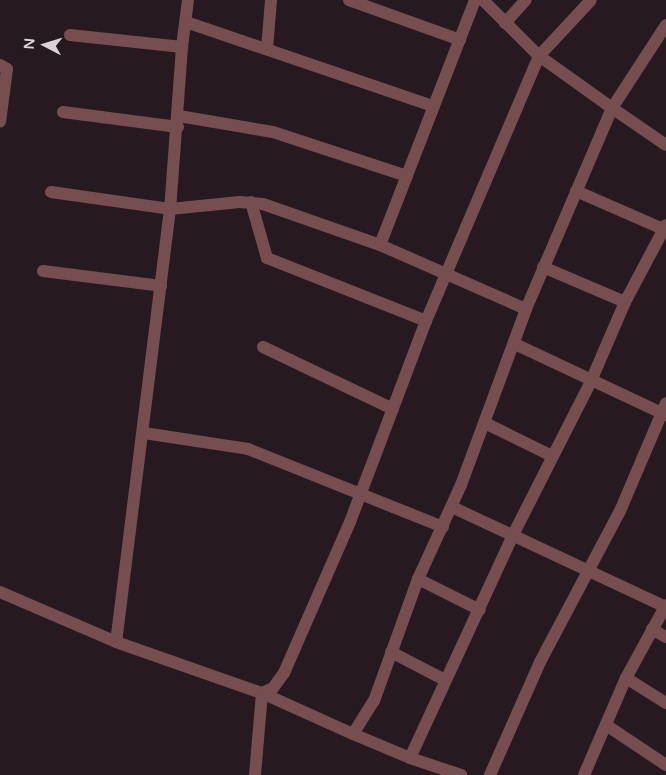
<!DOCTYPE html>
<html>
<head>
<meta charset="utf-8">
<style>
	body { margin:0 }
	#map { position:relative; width:666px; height:775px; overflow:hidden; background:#261a20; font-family:"Varela Round",sans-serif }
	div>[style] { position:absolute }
	.minor>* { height:12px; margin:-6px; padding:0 6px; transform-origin:6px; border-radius:6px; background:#764e50 }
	span { translate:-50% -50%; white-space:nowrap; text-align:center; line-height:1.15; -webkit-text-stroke:4px #261a20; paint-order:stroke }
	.north { position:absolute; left:20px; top:20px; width:50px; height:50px; -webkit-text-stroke:4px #261a20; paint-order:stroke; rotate:275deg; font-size:14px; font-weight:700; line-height:20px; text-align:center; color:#dad2d6 }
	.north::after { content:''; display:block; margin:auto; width:18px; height:22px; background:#dad2d6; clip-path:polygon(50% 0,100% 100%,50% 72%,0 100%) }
</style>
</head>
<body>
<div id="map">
	<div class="minor">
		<div style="left:188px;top:0;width:47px;rotate:97.3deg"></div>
		<div style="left:182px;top:47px;width:162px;rotate:94.2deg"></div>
		<div style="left:170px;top:209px;width:436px;rotate:97.1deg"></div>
		<div style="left:116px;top:642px;width:155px;rotate:19.3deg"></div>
		<div style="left:262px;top:693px;width:82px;rotate:94.9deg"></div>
		<div style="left:349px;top:0;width:118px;rotate:19.8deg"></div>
		<div style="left:186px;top:22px;width:261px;rotate:18.8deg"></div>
		<div style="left:505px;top:23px;width:31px;rotate:-48deg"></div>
		<div style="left:666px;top:25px;width:99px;rotate:123deg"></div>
		<div style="left:612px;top:108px;width:65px;rotate:34.4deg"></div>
		<div style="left:70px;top:35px;width:113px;rotate:6.1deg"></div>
		<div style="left:267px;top:49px;width:49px;rotate:-85.3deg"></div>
		<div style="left:0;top:65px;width:8px;rotate:30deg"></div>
		<div style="left:7px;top:69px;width:53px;rotate:97.5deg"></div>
		<div style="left:63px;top:112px;width:116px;rotate:7.4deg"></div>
		<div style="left:179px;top:116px;width:95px;rotate:9.7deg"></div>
		<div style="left:273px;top:132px;width:141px;rotate:18.2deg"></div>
		<div style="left:576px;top:191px;width:95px;rotate:23.6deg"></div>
		<div style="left:51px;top:192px;width:120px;rotate:8.1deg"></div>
		<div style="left:170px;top:209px;width:70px;rotate:-5.7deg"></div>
		<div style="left:240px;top:202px;width:23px;rotate:5deg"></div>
		<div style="left:263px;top:204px;width:124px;rotate:19.3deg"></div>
		<div style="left:380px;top:245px;width:159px;rotate:23.7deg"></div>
		<div style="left:251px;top:202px;width:58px;rotate:74.1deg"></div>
		<div style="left:267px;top:258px;width:171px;rotate:21.6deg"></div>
		<div style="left:380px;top:245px;width:263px;rotate:-68.8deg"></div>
		<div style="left:543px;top:267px;width:89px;rotate:23.1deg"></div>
		<div style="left:43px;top:271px;width:119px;rotate:7.2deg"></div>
		<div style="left:515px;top:344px;width:167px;rotate:25.2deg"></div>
		<div style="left:263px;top:347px;width:144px;rotate:25.5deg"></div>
		<div style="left:485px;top:423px;width:75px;rotate:26.2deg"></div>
		<div style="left:144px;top:433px;width:105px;rotate:8.7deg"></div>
		<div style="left:248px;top:449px;width:210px;rotate:21.8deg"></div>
		<div style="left:452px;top:507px;width:235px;rotate:25.1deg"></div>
		<div style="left:418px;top:579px;width:69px;rotate:26.6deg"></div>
		<div style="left:0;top:592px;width:126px;rotate:23.3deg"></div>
		<div style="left:652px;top:629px;width:16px;rotate:30deg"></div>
		<div style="left:391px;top:652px;width:61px;rotate:27.4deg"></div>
		<div style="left:626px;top:678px;width:47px;rotate:32deg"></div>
		<div style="left:262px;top:693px;width:100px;rotate:24.3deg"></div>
		<div style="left:353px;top:734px;width:39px;rotate:-58deg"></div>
		<div style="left:374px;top:701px;width:130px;rotate:-70.2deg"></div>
		<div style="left:418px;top:579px;width:103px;rotate:-65.4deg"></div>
		<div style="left:461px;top:485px;width:188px;rotate:-69.7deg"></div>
		<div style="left:526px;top:309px;width:219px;rotate:-66.8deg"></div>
		<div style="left:612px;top:108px;width:90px;rotate:-144.5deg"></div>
		<div style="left:539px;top:56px;width:79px;rotate:-135deg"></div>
		<div style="left:262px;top:693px;width:12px;rotate:-24deg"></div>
		<div style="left:273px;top:688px;width:19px;rotate:-54deg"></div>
		<div style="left:284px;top:673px;width:165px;rotate:-66.4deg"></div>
		<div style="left:350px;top:522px;width:215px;rotate:-69.3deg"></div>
		<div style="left:426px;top:321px;width:288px;rotate:-66.9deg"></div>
		<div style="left:539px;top:56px;width:76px;rotate:-47.1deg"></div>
		<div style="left:606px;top:725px;width:72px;rotate:33.7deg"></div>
		<div style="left:353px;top:734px;width:62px;rotate:22.8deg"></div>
		<div style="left:410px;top:758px;width:246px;rotate:-65.2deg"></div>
		<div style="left:513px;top:535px;width:173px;rotate:-63.1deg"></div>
		<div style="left:591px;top:381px;width:86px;rotate:-66.7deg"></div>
		<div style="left:625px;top:302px;width:87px;rotate:-62deg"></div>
		<div style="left:410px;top:758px;width:54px;rotate:18.4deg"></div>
		<div style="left:490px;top:775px;width:124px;rotate:-66.1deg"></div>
		<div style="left:540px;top:662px;width:171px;rotate:-62.1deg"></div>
		<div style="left:620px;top:511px;width:117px;rotate:-66.9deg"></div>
		<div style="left:584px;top:775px;width:106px;rotate:-66.6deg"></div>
		<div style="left:626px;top:678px;width:83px;rotate:-61.3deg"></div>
	</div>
	<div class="north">N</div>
</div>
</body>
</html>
